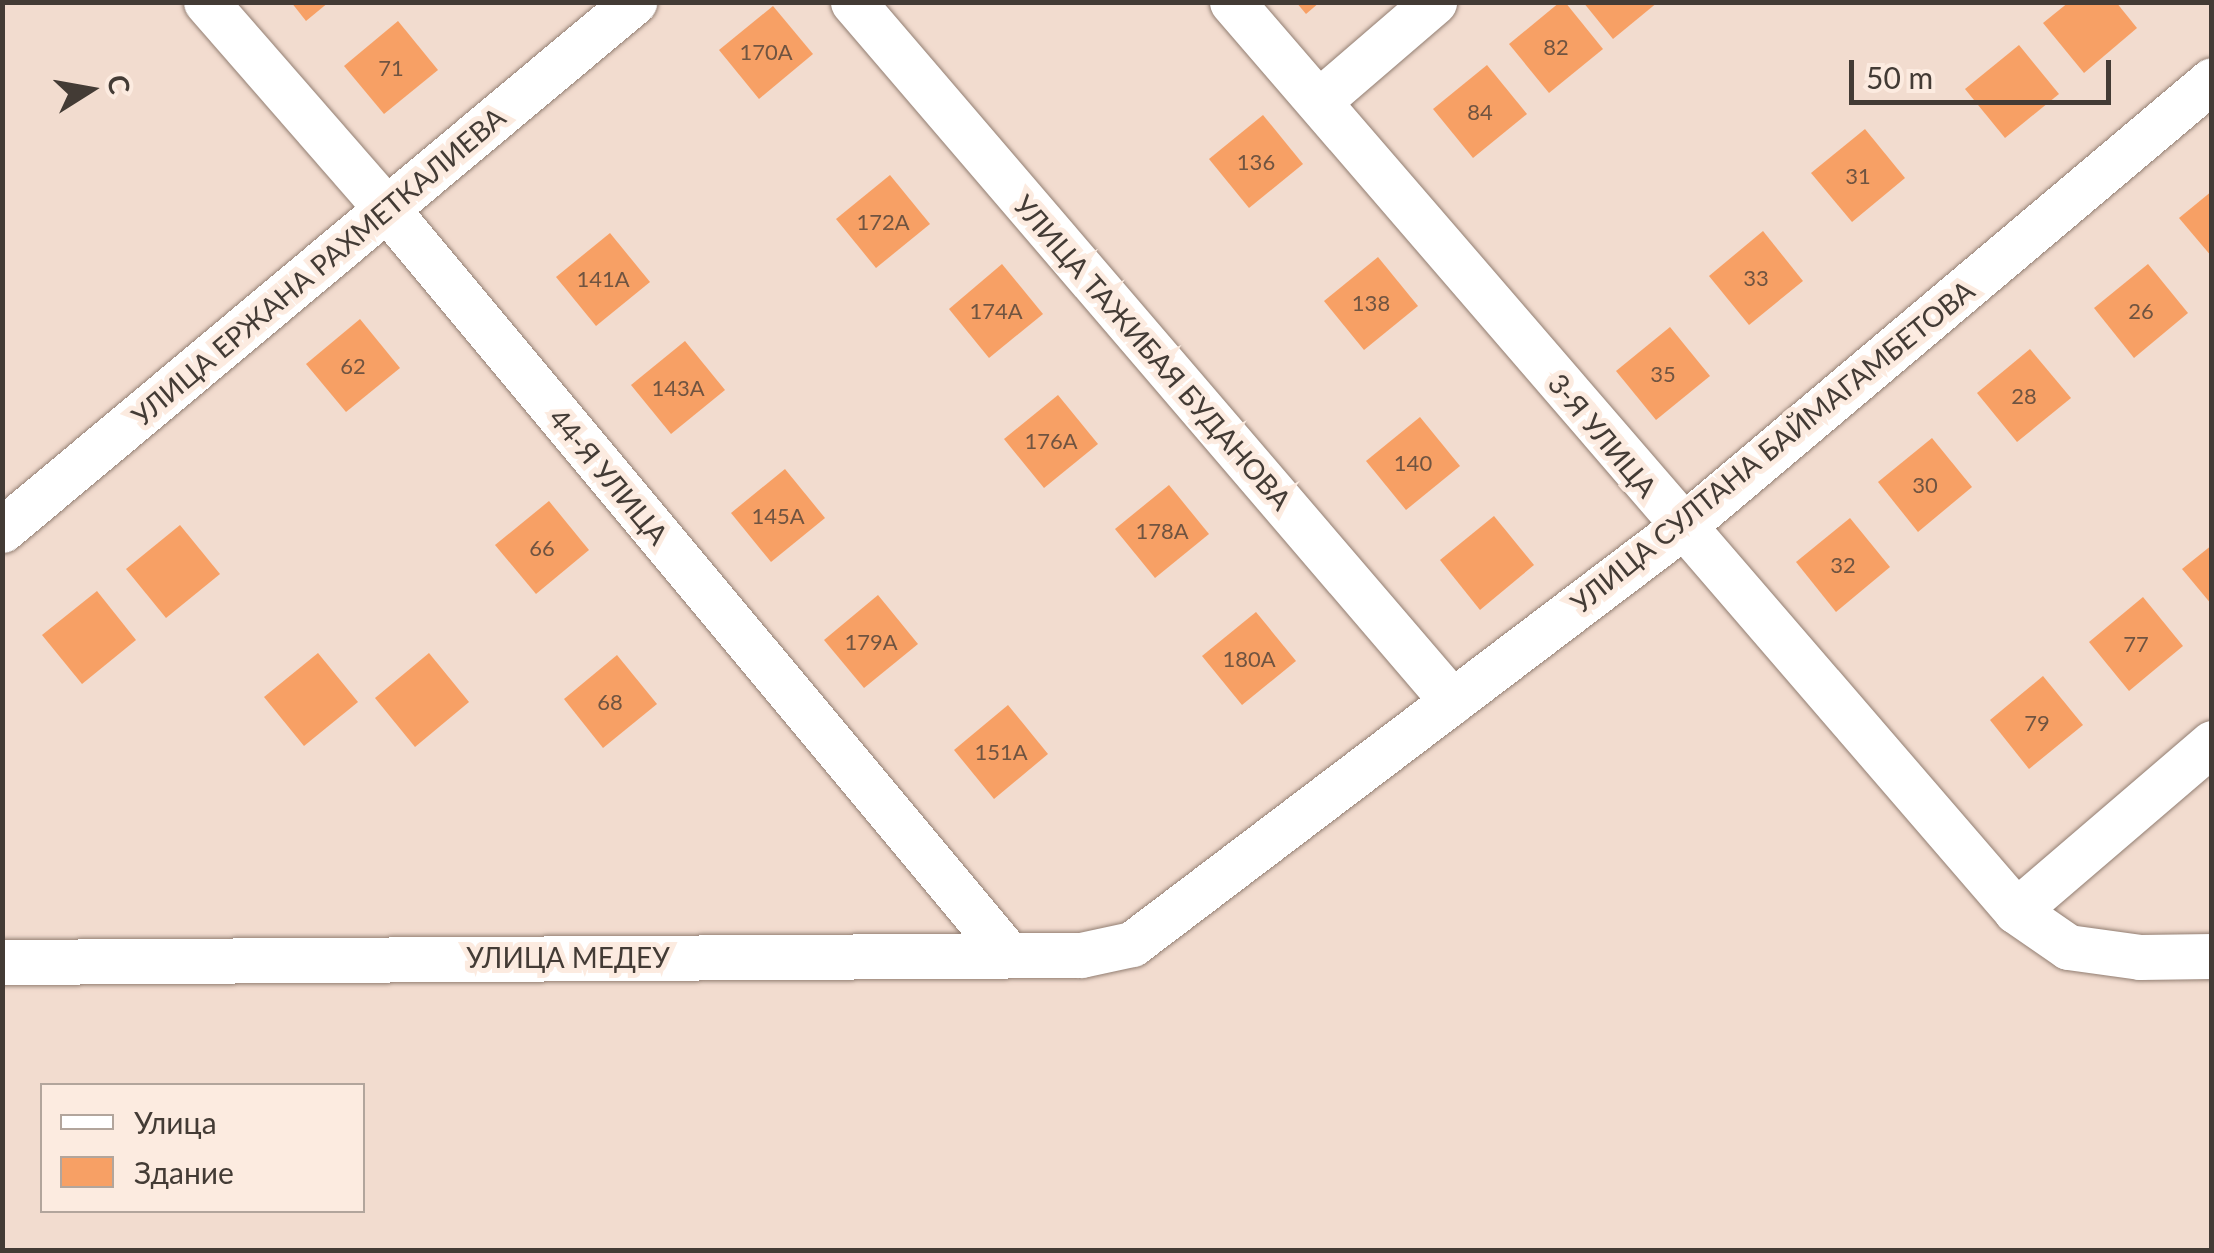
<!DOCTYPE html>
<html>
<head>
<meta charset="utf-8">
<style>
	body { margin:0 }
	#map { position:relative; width:2214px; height:1253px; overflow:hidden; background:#f2dccf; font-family:Lato,sans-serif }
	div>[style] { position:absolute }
	.building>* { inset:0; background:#f7a065 }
	.roads { filter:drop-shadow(0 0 2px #927e72) drop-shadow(0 0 2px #927e72) }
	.minor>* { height:45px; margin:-22.5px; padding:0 22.5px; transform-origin:22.5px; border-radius:22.5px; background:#fff }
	span { translate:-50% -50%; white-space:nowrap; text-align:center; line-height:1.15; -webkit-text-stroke:10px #fcebe0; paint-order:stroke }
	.number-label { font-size:22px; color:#705441 }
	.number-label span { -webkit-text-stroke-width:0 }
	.street-label { font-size:28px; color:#433b35 }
	.frame { position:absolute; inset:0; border:5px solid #433b35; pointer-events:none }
	.legend { position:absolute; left:40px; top:1083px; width:325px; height:130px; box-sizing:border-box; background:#fcebe0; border:2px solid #b2a59c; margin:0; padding:12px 18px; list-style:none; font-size:30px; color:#433b35 }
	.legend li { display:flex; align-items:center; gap:20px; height:50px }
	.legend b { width:50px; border:2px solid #b2a59c }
	.north { position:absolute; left:40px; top:40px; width:100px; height:100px; -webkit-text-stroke:8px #fcebe0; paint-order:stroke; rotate:79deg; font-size:28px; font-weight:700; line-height:40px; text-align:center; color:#433b35 }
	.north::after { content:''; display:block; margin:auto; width:35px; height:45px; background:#433b35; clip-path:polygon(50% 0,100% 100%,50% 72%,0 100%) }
	.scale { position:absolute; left:1849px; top:60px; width:262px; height:45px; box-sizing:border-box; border:5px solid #433b35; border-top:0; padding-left:12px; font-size:30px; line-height:35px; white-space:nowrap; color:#433b35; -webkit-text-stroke:8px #fcebe0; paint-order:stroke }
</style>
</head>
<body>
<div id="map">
	<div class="building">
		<div style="clip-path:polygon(291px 2px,329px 2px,306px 21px)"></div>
		<div style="clip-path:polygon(1296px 2px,1320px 2px,1306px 14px)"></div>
		<div style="clip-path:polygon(1560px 2px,1565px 2px,1603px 49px,1549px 93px,1509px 44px)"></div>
		<div style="clip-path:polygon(1583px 2px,1658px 2px,1613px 39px)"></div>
		<div style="clip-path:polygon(2069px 2px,2116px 2px,2137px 28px,2084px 73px,2043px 23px)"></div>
		<div style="clip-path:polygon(773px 6px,813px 54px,759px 99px,719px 50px)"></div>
		<div style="clip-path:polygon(398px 21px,438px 70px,384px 114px,344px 66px)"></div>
		<div style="clip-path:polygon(2019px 45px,2059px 94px,2005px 138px,1965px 89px)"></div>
		<div style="clip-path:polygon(1487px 65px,1527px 114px,1473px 158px,1433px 109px)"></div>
		<div style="clip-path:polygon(1263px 115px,1303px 164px,1249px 208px,1209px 159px)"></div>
		<div style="clip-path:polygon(1865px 129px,1905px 178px,1852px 222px,1811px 173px)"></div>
		<div style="clip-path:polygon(890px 175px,930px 224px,876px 268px,836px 219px)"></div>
		<div style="clip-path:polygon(2212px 191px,2212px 257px,2179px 218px)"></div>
		<div style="clip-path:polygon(1763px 231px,1803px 281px,1749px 325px,1709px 276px)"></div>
		<div style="clip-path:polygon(610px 233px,650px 282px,596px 326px,556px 277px)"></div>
		<div style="clip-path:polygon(1378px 257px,1418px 306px,1364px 350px,1324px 301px)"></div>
		<div style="clip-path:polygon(1002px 264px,1043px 314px,989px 358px,949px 309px)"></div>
		<div style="clip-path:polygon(2148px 264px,2188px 313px,2134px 358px,2094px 308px)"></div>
		<div style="clip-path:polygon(360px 319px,400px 368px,346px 412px,306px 364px)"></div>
		<div style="clip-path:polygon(1670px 327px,1710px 376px,1656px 420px,1616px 371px)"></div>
		<div style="clip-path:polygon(685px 341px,725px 390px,671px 434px,631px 385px)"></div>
		<div style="clip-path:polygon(2030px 349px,2071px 398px,2017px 442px,1977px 393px)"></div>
		<div style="clip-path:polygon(1058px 395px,1098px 444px,1044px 488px,1004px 439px)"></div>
		<div style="clip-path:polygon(1420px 417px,1460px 466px,1406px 510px,1366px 461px)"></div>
		<div style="clip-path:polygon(1932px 438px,1972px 487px,1918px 532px,1878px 482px)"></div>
		<div style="clip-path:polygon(785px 469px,825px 518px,771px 562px,731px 513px)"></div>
		<div style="clip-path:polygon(1169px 485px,1209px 534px,1155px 578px,1115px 529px)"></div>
		<div style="clip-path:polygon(549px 501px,589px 550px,536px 594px,495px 545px)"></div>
		<div style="clip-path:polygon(1494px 516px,1534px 565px,1480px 610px,1440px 560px)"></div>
		<div style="clip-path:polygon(1850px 518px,1890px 567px,1836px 612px,1796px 562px)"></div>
		<div style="clip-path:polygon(180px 525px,220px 574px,166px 618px,126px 569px)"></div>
		<div style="clip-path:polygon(2212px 545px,2212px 605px,2182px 569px)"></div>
		<div style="clip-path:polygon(97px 591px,136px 640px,82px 684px,42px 635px)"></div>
		<div style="clip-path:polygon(878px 595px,918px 644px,864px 688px,824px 640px)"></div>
		<div style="clip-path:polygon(2143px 597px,2183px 646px,2129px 691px,2089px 642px)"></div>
		<div style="clip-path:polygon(1256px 612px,1296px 661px,1242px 705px,1202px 656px)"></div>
		<div style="clip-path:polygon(318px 653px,358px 702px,304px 746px,264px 697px)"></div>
		<div style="clip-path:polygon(429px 653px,469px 702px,415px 747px,375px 698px)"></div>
		<div style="clip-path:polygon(617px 655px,657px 704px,603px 748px,564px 699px)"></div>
		<div style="clip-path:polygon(2043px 676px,2083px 725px,2029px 769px,1990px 720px)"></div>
		<div style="clip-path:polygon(1008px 705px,1048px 754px,994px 799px,954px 750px)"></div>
	</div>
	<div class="roads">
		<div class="minor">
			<div style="left:206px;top:2px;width:274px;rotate:48.9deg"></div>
			<div style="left:386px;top:208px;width:970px;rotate:50.19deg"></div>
			<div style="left:853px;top:2px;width:921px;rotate:49.41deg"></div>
			<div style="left:1232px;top:2px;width:1200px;rotate:49.22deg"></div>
			<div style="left:2016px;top:911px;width:63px;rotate:34.7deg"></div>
			<div style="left:2068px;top:947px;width:73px;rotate:7.9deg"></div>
			<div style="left:2140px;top:957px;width:72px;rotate:-0.8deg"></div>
			<div style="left:1319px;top:101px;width:152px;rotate:-40.7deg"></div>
			<div style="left:2px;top:530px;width:824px;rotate:-39.88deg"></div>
			<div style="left:2016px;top:911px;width:258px;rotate:-40.6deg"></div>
			<div style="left:2px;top:962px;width:1079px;rotate:-0.37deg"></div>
			<div style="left:1081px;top:955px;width:52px;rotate:-12.2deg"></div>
			<div style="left:1132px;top:944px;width:690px;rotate:-37.17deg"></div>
			<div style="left:1682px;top:527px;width:693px;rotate:-40.14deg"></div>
		</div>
	</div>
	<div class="number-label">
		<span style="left:1556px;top:47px">82</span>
		<span style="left:766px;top:52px">170А</span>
		<span style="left:391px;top:68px">71</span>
		<span style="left:1480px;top:112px">84</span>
		<span style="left:1256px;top:162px">136</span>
		<span style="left:1858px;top:176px">31</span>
		<span style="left:883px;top:222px">172А</span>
		<span style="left:1756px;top:278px">33</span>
		<span style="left:603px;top:279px">141А</span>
		<span style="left:1371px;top:303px">138</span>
		<span style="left:996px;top:311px">174А</span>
		<span style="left:2141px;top:311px">26</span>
		<span style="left:353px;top:366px">62</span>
		<span style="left:1663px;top:374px">35</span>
		<span style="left:678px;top:388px">143А</span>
		<span style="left:2024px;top:396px">28</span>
		<span style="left:1051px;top:441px">176А</span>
		<span style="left:1413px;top:463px">140</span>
		<span style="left:1925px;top:485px">30</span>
		<span style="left:778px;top:516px">145А</span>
		<span style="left:1162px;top:531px">178А</span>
		<span style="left:542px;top:548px">66</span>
		<span style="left:1843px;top:565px">32</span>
		<span style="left:871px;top:642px">179А</span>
		<span style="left:2136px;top:644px">77</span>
		<span style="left:1249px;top:659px">180А</span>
		<span style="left:610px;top:702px">68</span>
		<span style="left:2037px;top:723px">79</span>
		<span style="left:1001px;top:752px">151А</span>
	</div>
	<div class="street-label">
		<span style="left:318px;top:266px;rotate:-40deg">УЛИЦА ЕРЖАНА РАХМЕТКАЛИЕВА</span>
		<span style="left:1153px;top:352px;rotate:49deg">УЛИЦА ТАЖИБАЯ БУДАНОВА</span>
		<span style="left:1603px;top:435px;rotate:50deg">3-Я УЛИЦА</span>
		<span style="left:1772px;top:446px;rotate:-39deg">УЛИЦА СУЛТАНА БАЙМАГАМБЕТОВА</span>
		<span style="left:609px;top:476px;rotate:50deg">44-Я УЛИЦА</span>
		<span style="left:568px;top:957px">УЛИЦА МЕДЕУ</span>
	</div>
	<div class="frame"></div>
	<ul class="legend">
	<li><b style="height:12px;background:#fff"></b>Улица</li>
	<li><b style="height:28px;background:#f7a065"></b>Здание</li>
	</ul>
	<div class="north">С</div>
	<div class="scale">50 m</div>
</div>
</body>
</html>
